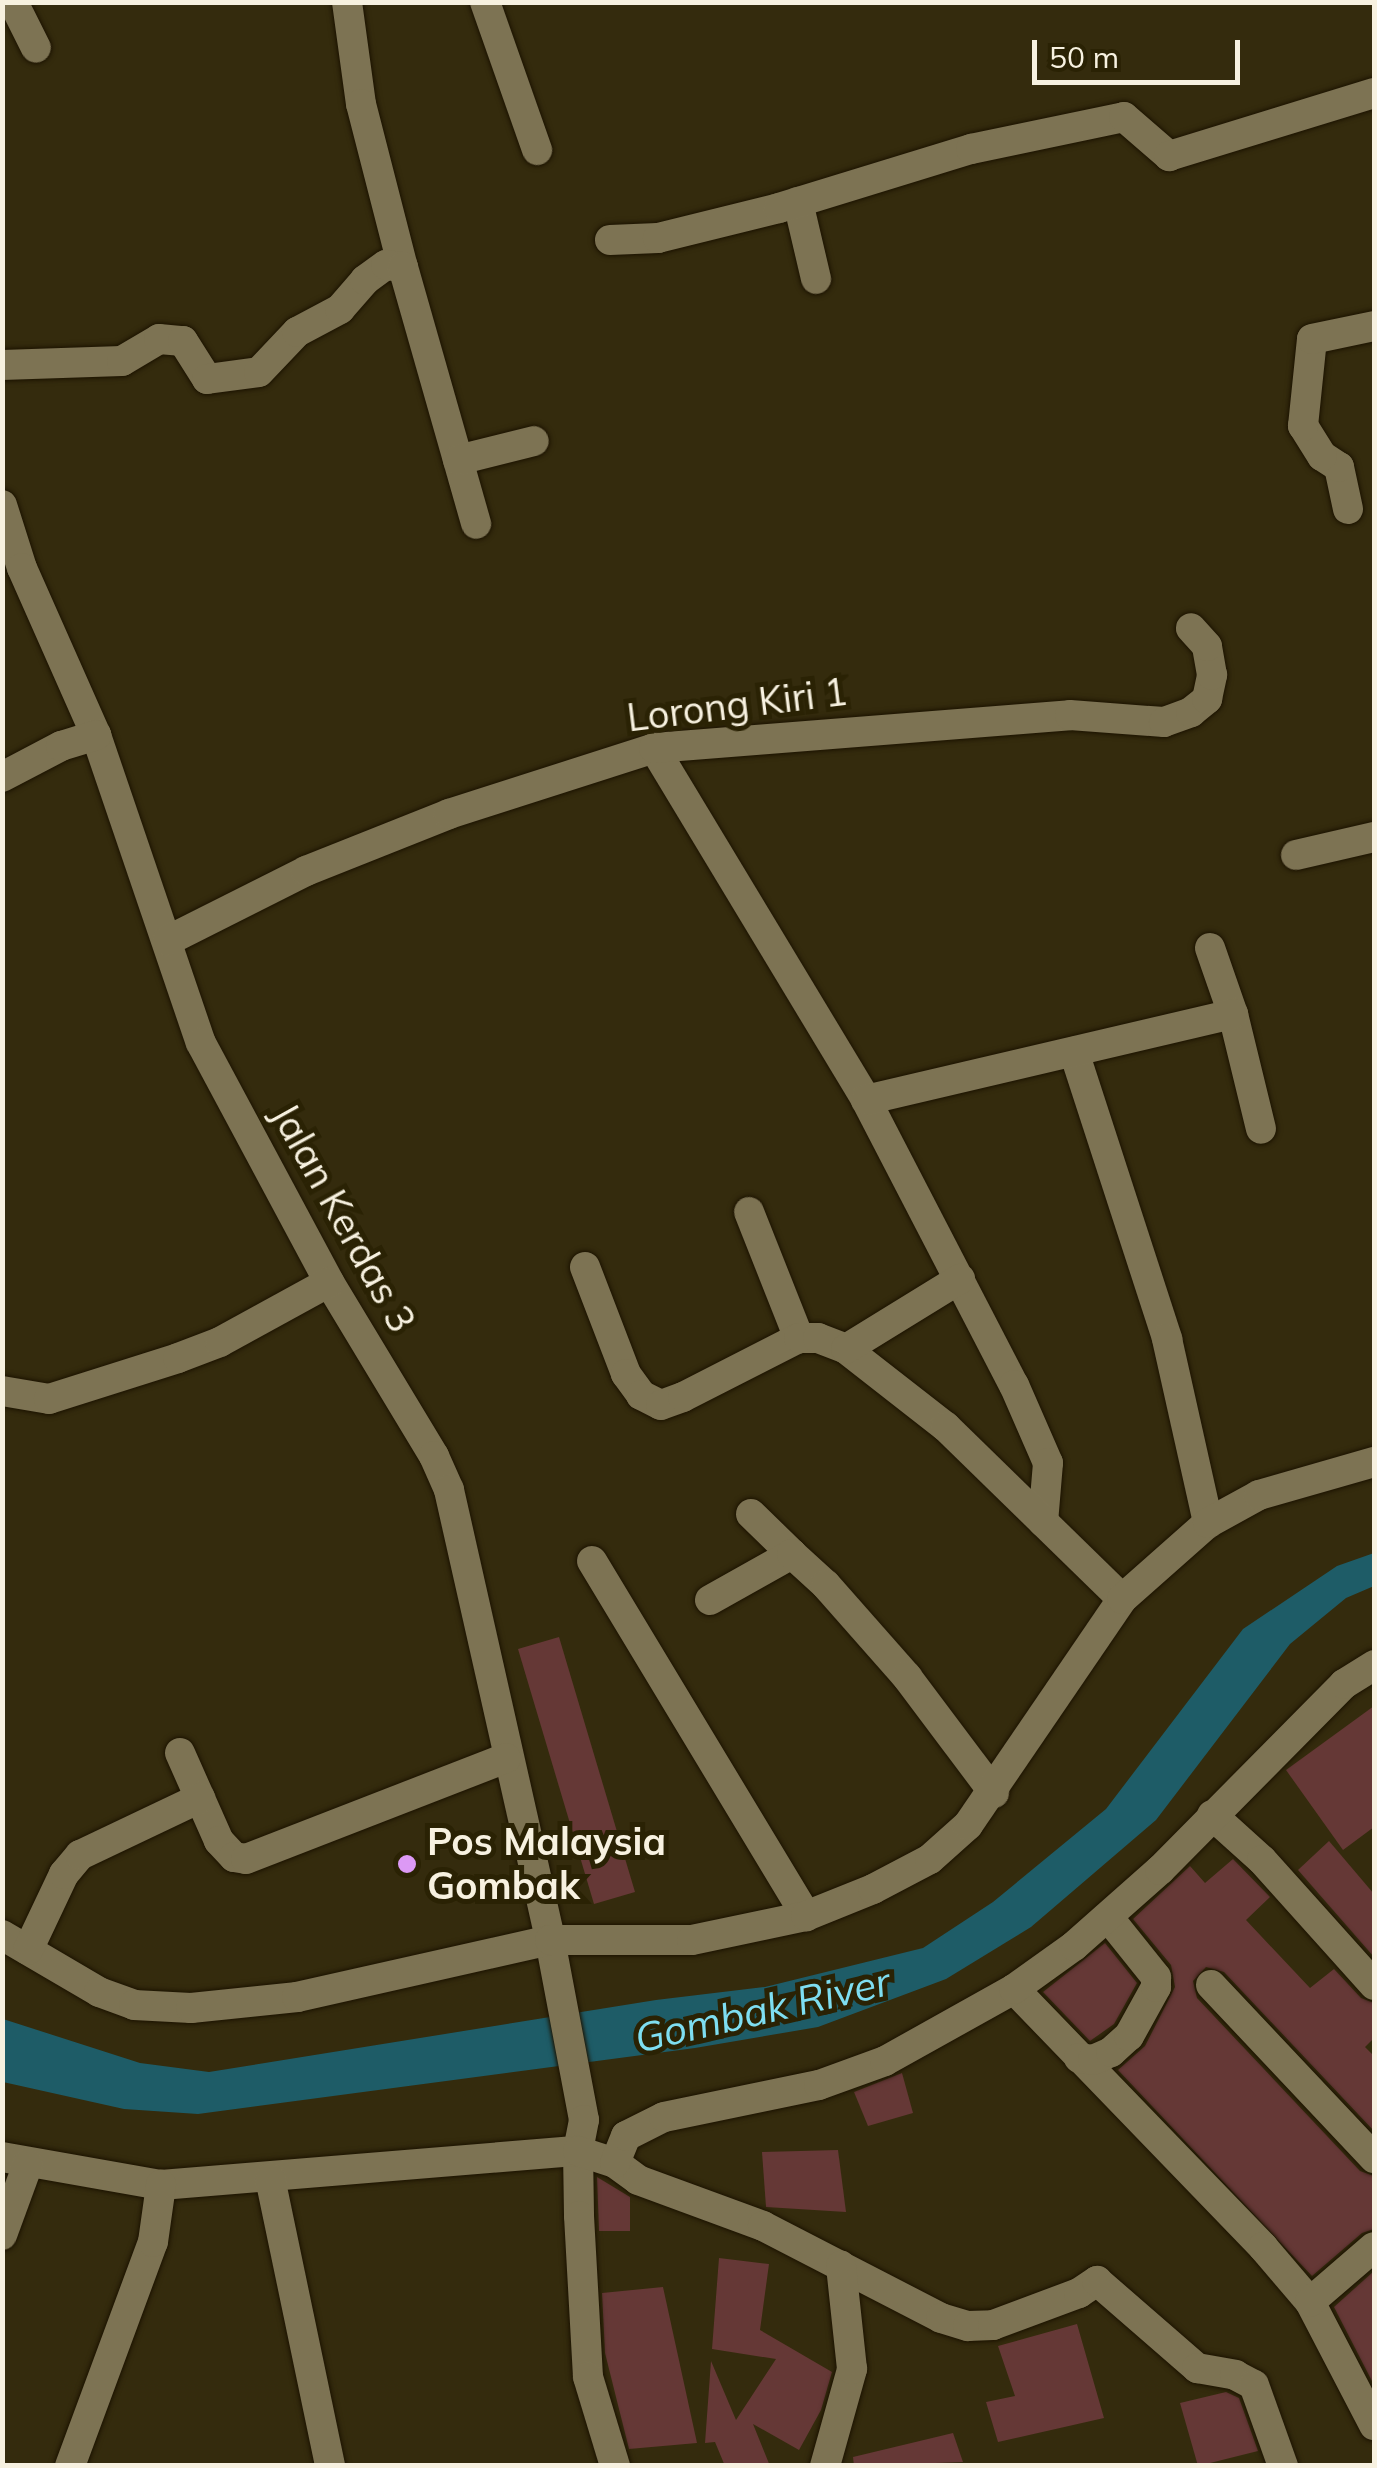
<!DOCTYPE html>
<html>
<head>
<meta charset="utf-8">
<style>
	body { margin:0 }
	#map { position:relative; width:1377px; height:2468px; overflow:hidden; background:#342b0d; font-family:Mulish,sans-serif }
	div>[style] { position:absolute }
	.water>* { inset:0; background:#1e5c67 }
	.building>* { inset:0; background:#653836 }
	.roads { filter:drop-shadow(0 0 2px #1c1300) drop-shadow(0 0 2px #1c1300) }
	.minor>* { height:30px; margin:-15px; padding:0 15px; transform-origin:15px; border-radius:15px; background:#7d7353 }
	.dots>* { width:28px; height:28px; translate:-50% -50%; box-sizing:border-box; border:5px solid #2a2204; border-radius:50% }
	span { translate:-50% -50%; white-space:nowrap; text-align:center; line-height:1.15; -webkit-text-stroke:10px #2a2204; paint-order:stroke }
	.street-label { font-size:38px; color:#f7f1e0 }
	.poi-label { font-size:38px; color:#f7f1e0; font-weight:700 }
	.left { translate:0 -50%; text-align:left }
	.water-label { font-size:40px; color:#7edef1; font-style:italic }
	.frame { position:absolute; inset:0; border:5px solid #f7f1e0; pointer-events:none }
	.scale { position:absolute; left:1032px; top:40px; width:208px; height:45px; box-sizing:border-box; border:5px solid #f7f1e0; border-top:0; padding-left:12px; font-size:30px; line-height:35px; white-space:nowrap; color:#f7f1e0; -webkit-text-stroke:8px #2a2204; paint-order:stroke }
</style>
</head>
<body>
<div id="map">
	<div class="water">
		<div style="clip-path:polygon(1374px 1553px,1374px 1586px,1346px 1598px,1290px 1644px,1156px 1820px,1031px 1927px,946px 1979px,818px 2027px,695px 2048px,198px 2114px,124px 2109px,3px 2082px,3px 2019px,140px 2063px,209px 2072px,656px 2000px,765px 1987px,923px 1948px,993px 1902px,1106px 1809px,1243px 1629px,1337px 1566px)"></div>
	</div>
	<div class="building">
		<div style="clip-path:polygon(559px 1637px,635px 1892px,594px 1904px,518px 1649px)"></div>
		<div style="clip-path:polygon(1374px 1706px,1374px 1827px,1343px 1850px,1286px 1770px)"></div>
		<div style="clip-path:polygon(1329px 1841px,1374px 1894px,1374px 1957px,1298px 1870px)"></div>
		<div style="clip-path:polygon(1233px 1859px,1270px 1897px,1246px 1920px,1310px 1988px,1334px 1969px,1361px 1998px,1374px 2003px,1374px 2038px,1365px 2047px,1374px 2056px,1374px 2131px,1224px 1972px,1206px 1967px,1193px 1981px,1197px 1998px,1360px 2171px,1374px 2176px,1374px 2229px,1362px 2233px,1312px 2276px,1118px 2070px,1145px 2046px,1175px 1987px,1171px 1965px,1133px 1919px,1190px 1866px,1205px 1883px)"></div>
		<div style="clip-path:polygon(1105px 1943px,1137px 1983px,1114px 2024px,1090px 2041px,1043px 1992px)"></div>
		<div style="clip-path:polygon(902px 2073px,913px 2113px,868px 2126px,854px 2092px)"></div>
		<div style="clip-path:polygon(838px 2150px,846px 2212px,766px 2207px,762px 2152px)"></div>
		<div style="clip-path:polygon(597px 2177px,630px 2197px,630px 2231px,599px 2231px)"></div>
		<div style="clip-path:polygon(719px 2258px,769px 2264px,760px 2330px,832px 2372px,821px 2410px,799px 2450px,753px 2424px,770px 2466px,725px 2466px,715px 2442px,705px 2443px,711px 2361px,736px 2420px,776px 2359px,712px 2349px)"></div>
		<div style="clip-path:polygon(1374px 2271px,1374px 2385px,1334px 2307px)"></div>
		<div style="clip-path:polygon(663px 2287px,697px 2443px,629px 2449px,605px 2353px,602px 2293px)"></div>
		<div style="clip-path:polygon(1077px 2324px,1104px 2418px,998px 2442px,986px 2402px,1015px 2396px,998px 2346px)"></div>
		<div style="clip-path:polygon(1226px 2392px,1239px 2398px,1258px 2451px,1198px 2466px,1180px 2403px)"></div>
		<div style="clip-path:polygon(953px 2433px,963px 2462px,854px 2466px,853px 2457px)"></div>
	</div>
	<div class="roads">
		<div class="minor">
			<div style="left:13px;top:2px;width:51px;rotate:63.4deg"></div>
			<div style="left:347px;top:2px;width:103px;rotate:82.2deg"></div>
			<div style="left:361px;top:104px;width:168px;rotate:75.6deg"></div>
			<div style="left:485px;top:2px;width:157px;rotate:70.6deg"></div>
			<div style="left:798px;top:202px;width:79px;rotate:76.8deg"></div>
			<div style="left:610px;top:240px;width:48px;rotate:-2.4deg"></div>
			<div style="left:658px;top:238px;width:125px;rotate:-13.9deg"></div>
			<div style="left:779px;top:208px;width:201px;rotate:-17.1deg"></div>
			<div style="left:971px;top:149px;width:156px;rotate:-11.8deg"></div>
			<div style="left:1124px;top:117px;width:60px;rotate:40.9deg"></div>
			<div style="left:1169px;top:156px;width:214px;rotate:-17.1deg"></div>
			<div style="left:2px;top:365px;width:120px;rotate:-1.9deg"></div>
			<div style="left:122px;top:361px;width:43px;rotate:-30.7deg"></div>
			<div style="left:159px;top:339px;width:24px;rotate:5deg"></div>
			<div style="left:183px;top:341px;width:45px;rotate:57.7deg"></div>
			<div style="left:207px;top:379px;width:52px;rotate:-7.7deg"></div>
			<div style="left:259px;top:372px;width:55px;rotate:-46.5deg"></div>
			<div style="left:297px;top:332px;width:49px;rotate:-28.1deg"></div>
			<div style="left:340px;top:309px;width:38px;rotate:-49deg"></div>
			<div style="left:365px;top:280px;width:26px;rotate:-36deg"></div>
			<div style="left:386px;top:265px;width:17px;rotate:7deg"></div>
			<div style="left:403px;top:267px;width:267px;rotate:74.1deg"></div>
			<div style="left:458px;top:460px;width:78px;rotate:-14deg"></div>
			<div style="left:2px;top:505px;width:66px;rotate:72.4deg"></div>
			<div style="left:22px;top:568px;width:183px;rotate:66.1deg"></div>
			<div style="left:96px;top:735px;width:325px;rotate:71.2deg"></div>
			<div style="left:201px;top:1043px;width:271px;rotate:61.8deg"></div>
			<div style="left:329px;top:1282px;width:203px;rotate:58.9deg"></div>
			<div style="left:434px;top:1456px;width:37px;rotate:66deg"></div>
			<div style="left:449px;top:1490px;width:461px;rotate:77.3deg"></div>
			<div style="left:550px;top:1940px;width:183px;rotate:79.3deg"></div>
			<div style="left:584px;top:2120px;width:32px;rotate:101deg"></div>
			<div style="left:578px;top:2151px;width:65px;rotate:89.1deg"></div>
			<div style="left:579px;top:2216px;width:161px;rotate:86.8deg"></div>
			<div style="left:588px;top:2377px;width:93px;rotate:73.1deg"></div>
			<div style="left:1348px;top:509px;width:43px;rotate:-102.1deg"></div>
			<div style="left:1339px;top:467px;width:20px;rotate:-147deg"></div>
			<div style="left:1322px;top:456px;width:36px;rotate:-122deg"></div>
			<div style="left:1303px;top:426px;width:87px;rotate:-84.1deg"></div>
			<div style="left:1312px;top:339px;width:63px;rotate:-11.8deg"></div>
			<div style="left:654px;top:748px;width:411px;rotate:58.9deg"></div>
			<div style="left:866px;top:1100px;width:321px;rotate:62.6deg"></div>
			<div style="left:1014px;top:1385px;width:85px;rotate:66.4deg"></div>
			<div style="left:1048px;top:1463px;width:59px;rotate:94.8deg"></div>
			<div style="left:2px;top:777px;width:67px;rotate:-27.7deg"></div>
			<div style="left:61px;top:746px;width:37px;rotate:-17deg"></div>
			<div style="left:1296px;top:855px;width:80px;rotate:-13deg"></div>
			<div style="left:167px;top:941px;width:156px;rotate:-26.7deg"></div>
			<div style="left:306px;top:871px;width:154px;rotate:-21.7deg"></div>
			<div style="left:449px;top:814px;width:215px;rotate:-17.8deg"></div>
			<div style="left:654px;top:748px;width:417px;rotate:-4.5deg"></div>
			<div style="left:1070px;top:715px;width:94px;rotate:4.3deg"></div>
			<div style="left:1164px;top:722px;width:29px;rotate:-20deg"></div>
			<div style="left:1191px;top:712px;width:21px;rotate:-39deg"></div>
			<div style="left:1207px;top:699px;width:25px;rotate:-78deg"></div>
			<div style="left:1212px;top:675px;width:29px;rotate:-100deg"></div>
			<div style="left:1207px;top:646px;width:24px;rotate:-132deg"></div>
			<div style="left:1210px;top:948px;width:70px;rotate:70.8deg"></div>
			<div style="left:1233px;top:1014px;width:118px;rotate:76.3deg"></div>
			<div style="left:1074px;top:1052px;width:302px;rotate:72deg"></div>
			<div style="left:1167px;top:1339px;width:189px;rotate:77.4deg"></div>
			<div style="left:866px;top:1100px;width:377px;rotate:-13.2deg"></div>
			<div style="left:749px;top:1212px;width:136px;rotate:68.4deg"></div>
			<div style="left:585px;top:1267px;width:115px;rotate:69deg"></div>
			<div style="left:626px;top:1374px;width:26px;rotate:54deg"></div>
			<div style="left:641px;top:1395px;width:22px;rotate:27deg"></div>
			<div style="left:661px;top:1405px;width:23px;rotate:-20deg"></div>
			<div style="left:683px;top:1397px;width:130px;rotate:-27deg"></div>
			<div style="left:799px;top:1338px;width:19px"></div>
			<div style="left:818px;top:1338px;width:30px;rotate:21deg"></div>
			<div style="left:846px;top:1349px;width:127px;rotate:38deg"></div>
			<div style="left:946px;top:1427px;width:246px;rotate:44.3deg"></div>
			<div style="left:846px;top:1349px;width:134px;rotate:-31.6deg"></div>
			<div style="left:2px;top:1391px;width:48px;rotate:9.7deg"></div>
			<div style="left:49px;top:1399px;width:135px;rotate:-17.6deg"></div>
			<div style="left:178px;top:1358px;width:45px;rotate:-20.9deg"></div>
			<div style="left:220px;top:1342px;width:124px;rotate:-28.8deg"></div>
			<div style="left:751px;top:1514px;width:57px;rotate:44.3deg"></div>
			<div style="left:592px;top:1561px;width:415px;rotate:58.9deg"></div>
			<div style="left:710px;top:1600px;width:94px;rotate:-29.3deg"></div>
			<div style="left:792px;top:1554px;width:46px;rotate:42.4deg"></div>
			<div style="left:826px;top:1585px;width:123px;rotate:48.6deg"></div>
			<div style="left:907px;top:1677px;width:145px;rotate:53.1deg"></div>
			<div style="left:180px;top:1753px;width:96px;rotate:66.1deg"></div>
			<div style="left:219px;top:1841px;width:22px;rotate:47deg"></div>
			<div style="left:234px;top:1857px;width:12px;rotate:9deg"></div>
			<div style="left:246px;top:1859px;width:279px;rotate:-21.2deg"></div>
			<div style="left:1212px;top:1815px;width:67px;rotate:42deg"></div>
			<div style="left:1262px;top:1860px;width:168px;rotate:48.1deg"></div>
			<div style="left:2px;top:1935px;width:113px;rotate:30.4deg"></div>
			<div style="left:99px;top:1992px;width:37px;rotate:20deg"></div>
			<div style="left:134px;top:2005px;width:57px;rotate:3deg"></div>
			<div style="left:191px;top:2008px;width:107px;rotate:-5.9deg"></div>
			<div style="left:297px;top:1997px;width:259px;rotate:-12.7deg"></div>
			<div style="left:550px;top:1940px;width:142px"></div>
			<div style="left:692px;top:1940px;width:116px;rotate:-11.9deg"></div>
			<div style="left:806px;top:1916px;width:72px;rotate:-21.9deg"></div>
			<div style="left:873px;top:1889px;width:64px;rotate:-27.8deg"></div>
			<div style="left:930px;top:1859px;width:51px;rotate:-41.8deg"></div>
			<div style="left:968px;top:1825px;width:273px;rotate:-55.7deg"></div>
			<div style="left:1122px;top:1599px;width:115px;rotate:-41.5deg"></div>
			<div style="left:1208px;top:1523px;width:58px;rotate:-28.8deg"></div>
			<div style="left:1259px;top:1495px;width:120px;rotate:-16deg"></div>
			<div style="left:28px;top:1950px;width:84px;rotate:-64.7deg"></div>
			<div style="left:64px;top:1874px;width:25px;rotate:-50deg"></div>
			<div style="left:80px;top:1855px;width:133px;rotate:-25.4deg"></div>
			<div style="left:1211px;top:1985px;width:238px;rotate:46.7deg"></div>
			<div style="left:1014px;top:1989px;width:359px;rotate:46deg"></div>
			<div style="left:1263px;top:2247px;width:72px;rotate:49.5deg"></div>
			<div style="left:1310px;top:2302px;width:139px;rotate:62.5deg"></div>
			<div style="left:1079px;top:2058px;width:14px;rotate:8deg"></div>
			<div style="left:1093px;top:2060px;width:20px;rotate:-24deg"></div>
			<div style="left:1111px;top:2052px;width:24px;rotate:-42deg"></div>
			<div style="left:1129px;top:2036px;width:56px;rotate:-61.1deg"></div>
			<div style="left:1156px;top:1987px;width:10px;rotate:-90deg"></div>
			<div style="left:1156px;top:1977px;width:77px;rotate:-128.7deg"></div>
			<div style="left:2px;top:2157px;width:161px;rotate:10deg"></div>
			<div style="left:161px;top:2185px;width:418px;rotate:-4.7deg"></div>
			<div style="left:578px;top:2151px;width:39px;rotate:18deg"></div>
			<div style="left:615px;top:2163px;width:29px;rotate:36deg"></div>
			<div style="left:638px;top:2180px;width:133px;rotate:20.2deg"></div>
			<div style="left:763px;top:2226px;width:200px;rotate:27.3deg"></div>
			<div style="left:941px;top:2318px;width:28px;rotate:17deg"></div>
			<div style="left:968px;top:2326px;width:25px;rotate:-2deg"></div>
			<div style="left:993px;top:2325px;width:92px;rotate:-20.4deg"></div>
			<div style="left:1079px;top:2293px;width:22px;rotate:-34deg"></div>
			<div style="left:1097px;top:2281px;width:133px;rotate:41deg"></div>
			<div style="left:1197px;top:2368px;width:39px;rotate:10deg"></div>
			<div style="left:1235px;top:2375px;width:21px;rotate:28deg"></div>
			<div style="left:1254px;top:2385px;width:86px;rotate:70.3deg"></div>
			<div style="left:615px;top:2163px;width:29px;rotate:-68deg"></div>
			<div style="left:626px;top:2136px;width:42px;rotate:-26.6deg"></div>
			<div style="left:664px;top:2117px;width:158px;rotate:-11.7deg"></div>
			<div style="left:819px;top:2085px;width:70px;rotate:-20deg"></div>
			<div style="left:885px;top:2061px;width:148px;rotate:-29.2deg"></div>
			<div style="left:1014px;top:1989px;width:74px;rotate:-35.6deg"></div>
			<div style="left:1074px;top:1946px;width:115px;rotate:-41.5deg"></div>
			<div style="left:1160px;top:1870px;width:262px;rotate:-45.3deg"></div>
			<div style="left:1344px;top:1684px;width:36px;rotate:-32deg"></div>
			<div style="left:270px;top:2178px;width:294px;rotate:78.2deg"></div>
			<div style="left:2px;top:2235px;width:76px;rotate:-69.9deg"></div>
			<div style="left:1310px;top:2302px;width:84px;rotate:-40.7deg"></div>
			<div style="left:70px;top:2466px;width:239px;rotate:-69.7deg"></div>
			<div style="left:153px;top:2242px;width:58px;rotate:-82deg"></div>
			<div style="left:825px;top:2466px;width:101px;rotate:-74.4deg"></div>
			<div style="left:852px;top:2369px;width:104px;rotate:-96.1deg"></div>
		</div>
	</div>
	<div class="dots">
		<div style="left:407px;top:1864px;background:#dc99f5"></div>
	</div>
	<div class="street-label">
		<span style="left:737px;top:705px;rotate:-7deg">Lorong Kiri 1</span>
		<span style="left:343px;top:1218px;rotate:61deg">Jalan Kerdas 3</span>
	</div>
	<div class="poi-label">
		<span class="left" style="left:427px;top:1864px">Pos Malaysia<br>Gombak</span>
	</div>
	<div class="water-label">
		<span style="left:762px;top:2009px;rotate:-13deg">Gombak River</span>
	</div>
	<div class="frame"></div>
	<div class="scale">50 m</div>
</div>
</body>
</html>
